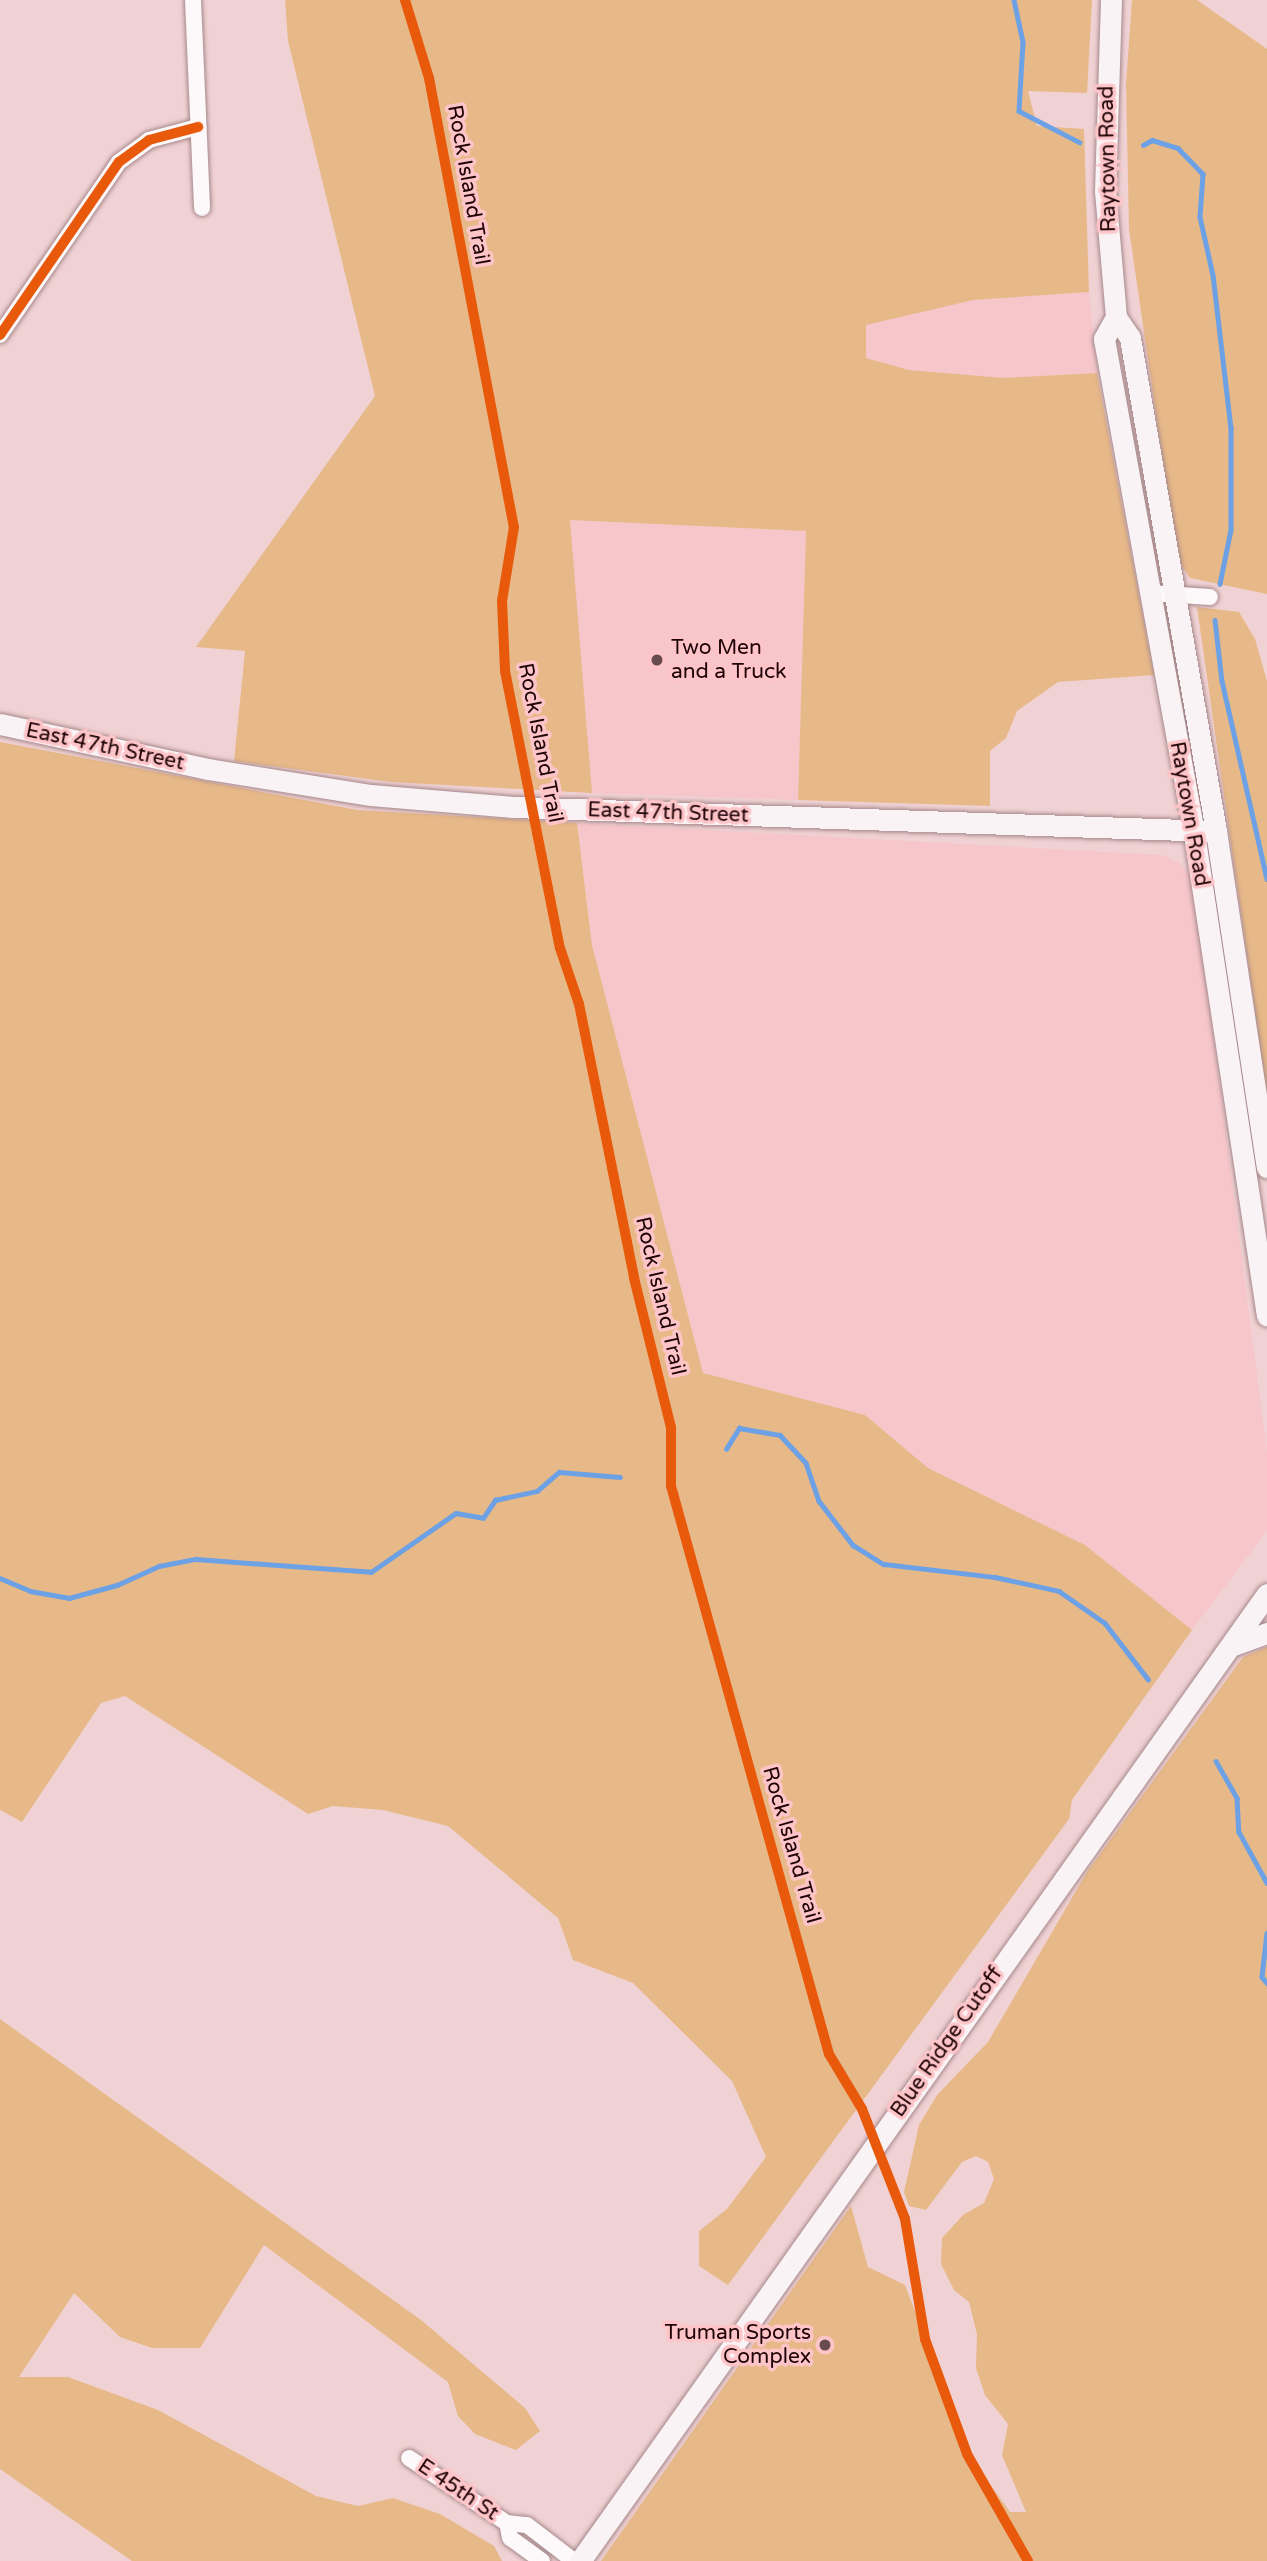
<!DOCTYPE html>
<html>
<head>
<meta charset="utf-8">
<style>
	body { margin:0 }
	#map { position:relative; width:1267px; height:2561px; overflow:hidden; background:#f1d2d4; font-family:"Varela Round",sans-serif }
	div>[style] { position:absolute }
	.built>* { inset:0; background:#f6c6ca }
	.green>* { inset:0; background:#e7b888 }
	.stream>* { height:4.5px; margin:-2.25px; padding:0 2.25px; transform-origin:2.25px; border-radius:2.25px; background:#6da1e5 }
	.roads { filter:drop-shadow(0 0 2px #a5888b) drop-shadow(0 0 2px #a5888b) }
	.minor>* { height:16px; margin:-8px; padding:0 8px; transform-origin:8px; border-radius:8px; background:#fdf8f9 }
	.secondary>* { height:21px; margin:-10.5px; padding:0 10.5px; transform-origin:10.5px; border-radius:10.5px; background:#f9f3f5 }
	.cycleway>* { height:10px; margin:-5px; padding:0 5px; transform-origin:5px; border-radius:5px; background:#e8590c }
	.dots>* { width:19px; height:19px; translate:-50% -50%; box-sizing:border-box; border:4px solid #fec5c9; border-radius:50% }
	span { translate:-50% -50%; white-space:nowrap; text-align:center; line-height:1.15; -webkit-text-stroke:7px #fec5c9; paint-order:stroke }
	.street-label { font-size:21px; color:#1e0206 }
	.poi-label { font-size:21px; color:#1e0206 }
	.left { translate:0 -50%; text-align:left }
	.right { translate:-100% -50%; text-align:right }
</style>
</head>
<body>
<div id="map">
	<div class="built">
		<div style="clip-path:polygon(1089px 292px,1097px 373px,1004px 378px,909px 370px,866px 358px,866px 325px,928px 307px,973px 300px)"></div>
		<div style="clip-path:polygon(569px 520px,806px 531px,798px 800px,592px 793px)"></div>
		<div style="clip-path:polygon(577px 823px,1162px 855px,1180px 863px,1193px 878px,1267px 1453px,1267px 1531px,1192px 1630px,1085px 1545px,928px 1468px,865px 1415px,703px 1373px,592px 945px)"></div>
	</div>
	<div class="green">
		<div style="clip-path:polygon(285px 0,1092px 0,1087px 93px,1028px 91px,1037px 126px,1084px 129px,1089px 292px,973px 300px,866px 325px,866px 358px,909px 370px,1004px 378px,1097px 373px,1154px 675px,1058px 682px,1017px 711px,1006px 738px,990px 751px,990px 806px,798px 800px,806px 531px,570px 520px,592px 793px,391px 782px,234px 761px,245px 651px,196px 647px,375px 396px,288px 41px)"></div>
		<div style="clip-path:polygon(1132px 0,1197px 0,1267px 49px,1267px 594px,1190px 578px,1177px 559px,1129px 229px,1126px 84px)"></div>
		<div style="clip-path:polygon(1197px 607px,1239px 612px,1255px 639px,1267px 681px,1267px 1095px)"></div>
		<div style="clip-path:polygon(0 742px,357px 810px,577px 823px,592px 945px,703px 1373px,865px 1415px,928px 1468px,1085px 1545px,1192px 1630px,1072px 1800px,1069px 1819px,728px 2285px,699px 2266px,699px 2231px,727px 2209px,766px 2157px,732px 2081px,633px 1983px,573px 1960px,558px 1918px,448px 1826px,383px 1810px,333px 1806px,308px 1814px,125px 1696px,101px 1703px,22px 1822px,0 1810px)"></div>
		<div style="clip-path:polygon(1267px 1647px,1267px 2561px,601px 2561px,851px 2206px,868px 2267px,905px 2285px,971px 2457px,1010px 2512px,1026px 2512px,1002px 2455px,1008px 2424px,985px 2395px,976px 2368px,977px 2334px,969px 2302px,954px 2290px,941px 2264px,942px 2238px,963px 2215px,984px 2203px,994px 2179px,988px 2162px,976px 2156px,962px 2162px,926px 2210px,909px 2206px,904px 2192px,919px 2125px,937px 2095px,988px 2042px,1087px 1872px,1243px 1657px)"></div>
		<div style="clip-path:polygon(0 2019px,421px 2320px,525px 2408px,540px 2431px,516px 2450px,475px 2434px,458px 2416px,448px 2382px,264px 2245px,200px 2348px,152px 2348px,120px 2337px,74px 2293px,19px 2377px,68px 2377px,158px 2410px,316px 2496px,358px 2506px,393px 2498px,440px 2514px,494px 2546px,502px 2561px,132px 2561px,0 2469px)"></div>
	</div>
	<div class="stream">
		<div style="left:1014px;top:0;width:43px;rotate:77.9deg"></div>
		<div style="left:1023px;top:42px;width:69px;rotate:93.3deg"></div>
		<div style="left:1019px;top:111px;width:68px;rotate:27.3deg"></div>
		<div style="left:1143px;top:145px;width:10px;rotate:-29deg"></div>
		<div style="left:1152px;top:140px;width:27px;rotate:17deg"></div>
		<div style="left:1178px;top:148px;width:36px;rotate:46deg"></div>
		<div style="left:1203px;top:174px;width:43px;rotate:94deg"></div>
		<div style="left:1200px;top:217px;width:59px;rotate:77.4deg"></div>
		<div style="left:1213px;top:275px;width:154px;rotate:83.3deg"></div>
		<div style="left:1231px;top:428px;width:102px;rotate:90deg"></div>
		<div style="left:1231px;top:530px;width:55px;rotate:101.5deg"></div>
		<div style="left:1215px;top:620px;width:61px;rotate:83.5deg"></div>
		<div style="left:1222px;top:681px;width:203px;rotate:77.2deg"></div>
		<div style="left:726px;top:1449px;width:25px;rotate:-58deg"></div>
		<div style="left:739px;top:1428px;width:42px;rotate:9.7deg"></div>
		<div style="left:780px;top:1435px;width:38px;rotate:47deg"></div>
		<div style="left:806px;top:1463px;width:40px;rotate:71.1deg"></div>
		<div style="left:819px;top:1501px;width:56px;rotate:52.3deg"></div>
		<div style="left:853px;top:1545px;width:36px;rotate:32deg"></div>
		<div style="left:884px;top:1564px;width:112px;rotate:6.7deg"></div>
		<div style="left:995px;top:1577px;width:66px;rotate:12.3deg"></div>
		<div style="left:1059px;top:1591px;width:56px;rotate:34.8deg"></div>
		<div style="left:1105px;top:1623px;width:71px;rotate:52.5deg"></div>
		<div style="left:0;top:1578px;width:33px;rotate:23deg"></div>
		<div style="left:30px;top:1591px;width:40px;rotate:10deg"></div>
		<div style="left:69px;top:1598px;width:50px;rotate:-15.2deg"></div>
		<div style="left:117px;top:1585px;width:46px;rotate:-24.3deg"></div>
		<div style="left:159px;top:1566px;width:38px;rotate:-11deg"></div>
		<div style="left:196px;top:1559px;width:175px;rotate:4.2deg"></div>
		<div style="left:371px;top:1572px;width:103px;rotate:-34.8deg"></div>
		<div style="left:456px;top:1513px;width:27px;rotate:10deg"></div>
		<div style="left:483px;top:1518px;width:22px;rotate:-56deg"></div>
		<div style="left:495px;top:1500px;width:43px;rotate:-12.1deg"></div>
		<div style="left:537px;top:1491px;width:29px;rotate:-41deg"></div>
		<div style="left:559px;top:1472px;width:61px;rotate:4.7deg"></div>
		<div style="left:1216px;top:1761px;width:43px;rotate:60.4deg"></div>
		<div style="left:1237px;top:1798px;width:34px;rotate:87deg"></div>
		<div style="left:1239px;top:1832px;width:58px;rotate:61.2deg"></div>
		<div style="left:1267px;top:1933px;width:44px;rotate:96.5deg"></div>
		<div style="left:1262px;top:1977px;width:8px;rotate:50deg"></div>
	</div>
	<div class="roads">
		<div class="minor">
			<div style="left:193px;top:0;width:208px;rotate:87.5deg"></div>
			<div style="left:0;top:335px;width:210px;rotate:-55.5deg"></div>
			<div style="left:119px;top:162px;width:37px;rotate:-36deg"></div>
			<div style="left:149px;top:140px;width:51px;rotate:-14.9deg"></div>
			<div style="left:1149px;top:593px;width:61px;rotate:3.8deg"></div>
			<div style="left:409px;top:2458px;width:118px;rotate:33.6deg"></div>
			<div style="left:542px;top:2561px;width:39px;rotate:-144deg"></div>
			<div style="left:510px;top:2538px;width:15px;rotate:-101deg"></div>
			<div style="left:507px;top:2523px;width:20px;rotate:6deg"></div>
			<div style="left:527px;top:2525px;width:59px;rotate:37.5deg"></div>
		</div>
		<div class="secondary">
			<div style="left:1111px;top:0;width:191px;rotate:91.8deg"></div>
			<div style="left:1105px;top:191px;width:126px;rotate:85deg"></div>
			<div style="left:1116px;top:317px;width:25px;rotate:56deg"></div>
			<div style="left:1130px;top:338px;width:500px;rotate:80.1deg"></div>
			<div style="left:1216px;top:831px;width:340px;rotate:81.4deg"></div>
			<div style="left:1116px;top:317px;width:25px;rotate:119deg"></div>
			<div style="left:1104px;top:339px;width:502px;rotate:79.67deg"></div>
			<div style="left:1194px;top:833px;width:488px;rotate:81.4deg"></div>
			<div style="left:0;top:724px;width:213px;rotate:12.2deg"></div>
			<div style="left:208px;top:769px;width:165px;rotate:9.1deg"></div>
			<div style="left:371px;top:795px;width:143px;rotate:4.8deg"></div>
			<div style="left:513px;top:807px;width:703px;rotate:1.96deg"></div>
			<div style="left:1231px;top:1646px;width:38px;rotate:-20deg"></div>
			<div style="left:580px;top:2561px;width:1186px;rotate:-54.61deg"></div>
		</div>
	</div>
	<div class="cycleway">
		<div style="left:405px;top:0;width:82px;rotate:72.9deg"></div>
		<div style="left:429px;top:78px;width:457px;rotate:79.3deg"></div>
		<div style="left:514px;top:527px;width:75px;rotate:99.2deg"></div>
		<div style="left:502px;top:601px;width:70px;rotate:87.5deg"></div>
		<div style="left:505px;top:671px;width:282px;rotate:78.8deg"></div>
		<div style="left:560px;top:948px;width:59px;rotate:71.3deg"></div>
		<div style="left:579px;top:1004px;width:279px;rotate:78.6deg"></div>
		<div style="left:634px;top:1278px;width:154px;rotate:76.1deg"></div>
		<div style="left:671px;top:1428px;width:58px;rotate:90deg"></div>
		<div style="left:671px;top:1486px;width:590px;rotate:74.46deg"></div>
		<div style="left:829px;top:2054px;width:64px;rotate:59deg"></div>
		<div style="left:862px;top:2109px;width:118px;rotate:68.6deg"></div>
		<div style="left:905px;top:2219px;width:122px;rotate:80.5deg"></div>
		<div style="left:925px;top:2339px;width:122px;rotate:69.9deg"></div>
		<div style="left:967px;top:2454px;width:123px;rotate:60.3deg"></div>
		<div style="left:0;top:335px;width:210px;rotate:-55.5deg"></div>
		<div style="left:119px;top:162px;width:37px;rotate:-36deg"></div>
		<div style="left:149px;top:140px;width:51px;rotate:-14.9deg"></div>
	</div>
	<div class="dots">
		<div style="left:657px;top:660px;background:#684b4e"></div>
		<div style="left:825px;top:2345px;background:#684b4e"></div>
	</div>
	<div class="street-label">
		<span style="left:1108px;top:159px;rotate:-91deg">Raytown Road</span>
		<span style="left:468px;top:185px;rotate:80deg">Rock Island Trail</span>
		<span style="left:540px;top:743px;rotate:79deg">Rock Island Trail</span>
		<span style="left:105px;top:747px;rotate:12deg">East 47th Street</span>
		<span style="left:668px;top:813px;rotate:2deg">East 47th Street</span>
		<span style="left:1189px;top:814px;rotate:80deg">Raytown Road</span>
		<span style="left:660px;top:1296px;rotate:77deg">Rock Island Trail</span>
		<span style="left:791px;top:1845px;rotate:74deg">Rock Island Trail</span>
		<span style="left:947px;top:2042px;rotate:-55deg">Blue Ridge Cutoff</span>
		<span style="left:458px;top:2490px;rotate:34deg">E 45th St</span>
	</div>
	<div class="poi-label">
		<span class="left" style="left:671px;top:660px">Two Men<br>and a Truck</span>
		<span class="right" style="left:811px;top:2345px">Truman Sports<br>Complex</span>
	</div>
</div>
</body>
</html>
